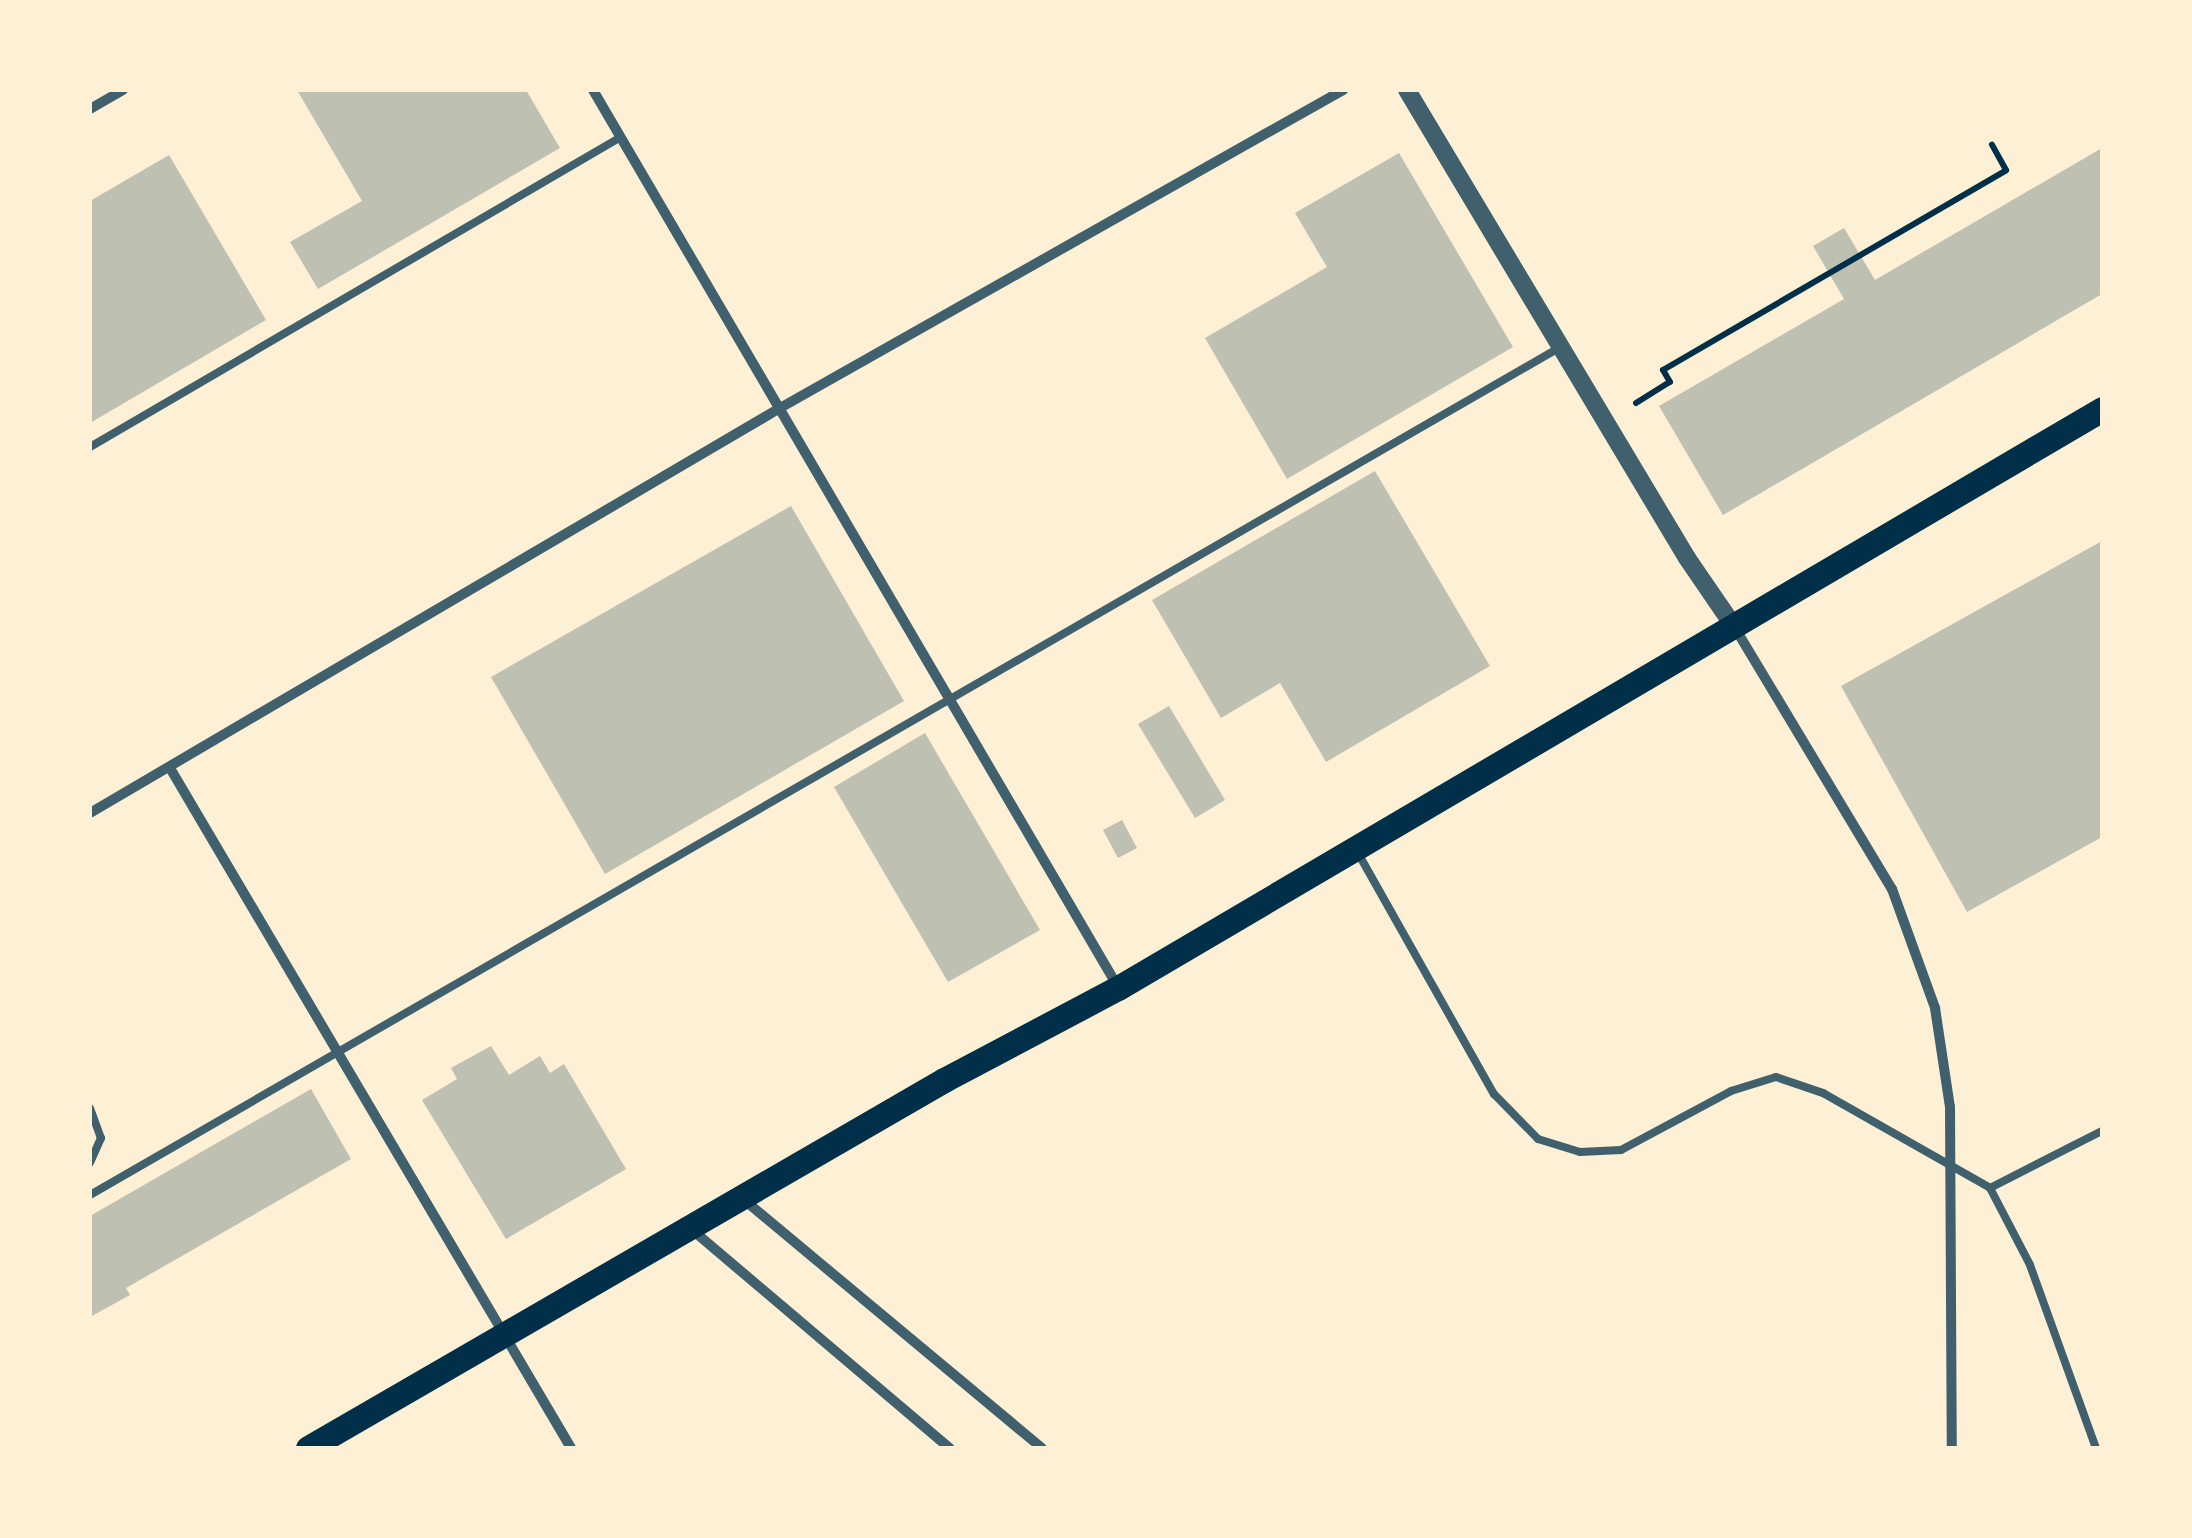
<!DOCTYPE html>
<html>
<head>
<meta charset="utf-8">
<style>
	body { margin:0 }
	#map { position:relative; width:2192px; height:1538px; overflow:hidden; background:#fdf0d5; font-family:Jost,sans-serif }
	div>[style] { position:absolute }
	.building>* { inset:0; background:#bec0b2 }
	.path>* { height:6px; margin:-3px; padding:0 3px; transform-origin:3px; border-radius:3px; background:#003049 }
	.service>* { height:8px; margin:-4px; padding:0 4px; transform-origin:4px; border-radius:4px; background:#3f606c }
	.minor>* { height:10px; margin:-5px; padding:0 5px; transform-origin:5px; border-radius:5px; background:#3f606c }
	.tertiary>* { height:18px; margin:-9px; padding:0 9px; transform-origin:9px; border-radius:9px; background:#3f606c }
	.primary>* { height:25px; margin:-12.5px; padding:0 12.5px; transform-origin:12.5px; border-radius:12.5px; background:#003049 }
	span { translate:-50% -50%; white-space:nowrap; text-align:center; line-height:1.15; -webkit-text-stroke:10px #fdf0d5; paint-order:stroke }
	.frame { position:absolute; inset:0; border:92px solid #fdf0d5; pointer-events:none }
</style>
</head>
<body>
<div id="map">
	<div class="building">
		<div style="clip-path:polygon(297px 90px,526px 90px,560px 148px,318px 289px,290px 242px,362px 201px)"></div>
		<div style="clip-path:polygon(2102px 148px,2102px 294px,1723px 515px,1659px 406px,1844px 299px,1813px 246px,1844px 228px,1875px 280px)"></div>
		<div style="clip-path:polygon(1399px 153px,1513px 347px,1287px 479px,1205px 338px,1327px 267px,1295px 213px)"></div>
		<div style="clip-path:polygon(169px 155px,266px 320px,90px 423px,90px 201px)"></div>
		<div style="clip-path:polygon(1375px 471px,1490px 666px,1326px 762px,1280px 683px,1221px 718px,1152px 600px)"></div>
		<div style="clip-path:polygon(791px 506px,904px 701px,605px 874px,491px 677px)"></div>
		<div style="clip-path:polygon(2102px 541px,2102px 837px,1967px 912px,1841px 686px)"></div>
		<div style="clip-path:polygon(1169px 706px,1225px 800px,1195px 818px,1138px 724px)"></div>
		<div style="clip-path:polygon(925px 733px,1040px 930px,948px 982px,834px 787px)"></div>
		<div style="clip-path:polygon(1122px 820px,1137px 848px,1118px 858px,1103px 830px)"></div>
		<div style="clip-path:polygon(491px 1046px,509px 1075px,540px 1056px,550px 1073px,564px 1064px,626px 1169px,506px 1239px,422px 1100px,457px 1079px,451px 1068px)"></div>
		<div style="clip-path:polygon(311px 1089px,351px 1159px,126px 1288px,130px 1295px,90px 1317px,90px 1216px)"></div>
	</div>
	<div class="path">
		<div style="left:1636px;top:403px;width:40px;rotate:-32deg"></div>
		<div style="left:1670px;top:382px;width:14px;rotate:-120deg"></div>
		<div style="left:1663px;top:370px;width:397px;rotate:-30.2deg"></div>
		<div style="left:2006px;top:170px;width:29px;rotate:-119deg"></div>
	</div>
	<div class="service">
		<div style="left:90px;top:447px;width:615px;rotate:-30.28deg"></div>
		<div style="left:1358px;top:853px;width:277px;rotate:60.6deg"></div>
		<div style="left:1494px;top:1094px;width:63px;rotate:45.6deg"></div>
		<div style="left:1538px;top:1139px;width:44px;rotate:17.2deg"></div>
		<div style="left:1580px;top:1152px;width:41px;rotate:-2.8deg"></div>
		<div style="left:1621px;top:1150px;width:125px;rotate:-28.2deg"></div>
		<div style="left:1731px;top:1091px;width:47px;rotate:-17.3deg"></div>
		<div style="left:1776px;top:1077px;width:50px;rotate:18.8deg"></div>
		<div style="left:1823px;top:1093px;width:192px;rotate:29.6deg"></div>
		<div style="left:1990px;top:1188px;width:87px;rotate:62.5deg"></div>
		<div style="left:2030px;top:1265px;width:195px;rotate:70.2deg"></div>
		<div style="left:90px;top:1108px;width:32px;rotate:70deg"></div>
		<div style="left:101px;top:1138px;width:27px;rotate:114deg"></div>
		<div style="left:1990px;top:1188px;width:126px;rotate:-27deg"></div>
		<div style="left:90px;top:1195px;width:1696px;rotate:-29.97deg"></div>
	</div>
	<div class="minor">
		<div style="left:593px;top:90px;width:1039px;rotate:59.66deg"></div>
		<div style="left:90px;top:109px;width:38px;rotate:-30deg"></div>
		<div style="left:1735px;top:628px;width:305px;rotate:59deg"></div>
		<div style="left:1892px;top:889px;width:127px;rotate:70.1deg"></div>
		<div style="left:1935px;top:1008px;width:100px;rotate:81.4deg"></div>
		<div style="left:1950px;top:1107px;width:341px;rotate:89.7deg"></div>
		<div style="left:170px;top:768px;width:789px;rotate:59.47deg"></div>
		<div style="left:90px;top:813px;width:800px;rotate:-30.41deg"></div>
		<div style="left:780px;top:408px;width:647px;rotate:-29.46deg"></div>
		<div style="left:743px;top:1199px;width:389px;rotate:39.8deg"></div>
		<div style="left:690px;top:1228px;width:340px;rotate:40.3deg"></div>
	</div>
	<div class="tertiary">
		<div style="left:1407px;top:90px;width:545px;rotate:59.11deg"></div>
		<div style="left:1687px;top:558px;width:85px;rotate:55.6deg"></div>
	</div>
	<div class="primary">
		<div style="left:308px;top:1448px;width:735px;rotate:-30.05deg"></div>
		<div style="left:944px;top:1080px;width:197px;rotate:-27.9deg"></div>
		<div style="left:1118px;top:988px;width:1142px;rotate:-30.47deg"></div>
	</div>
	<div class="frame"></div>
</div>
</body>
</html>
